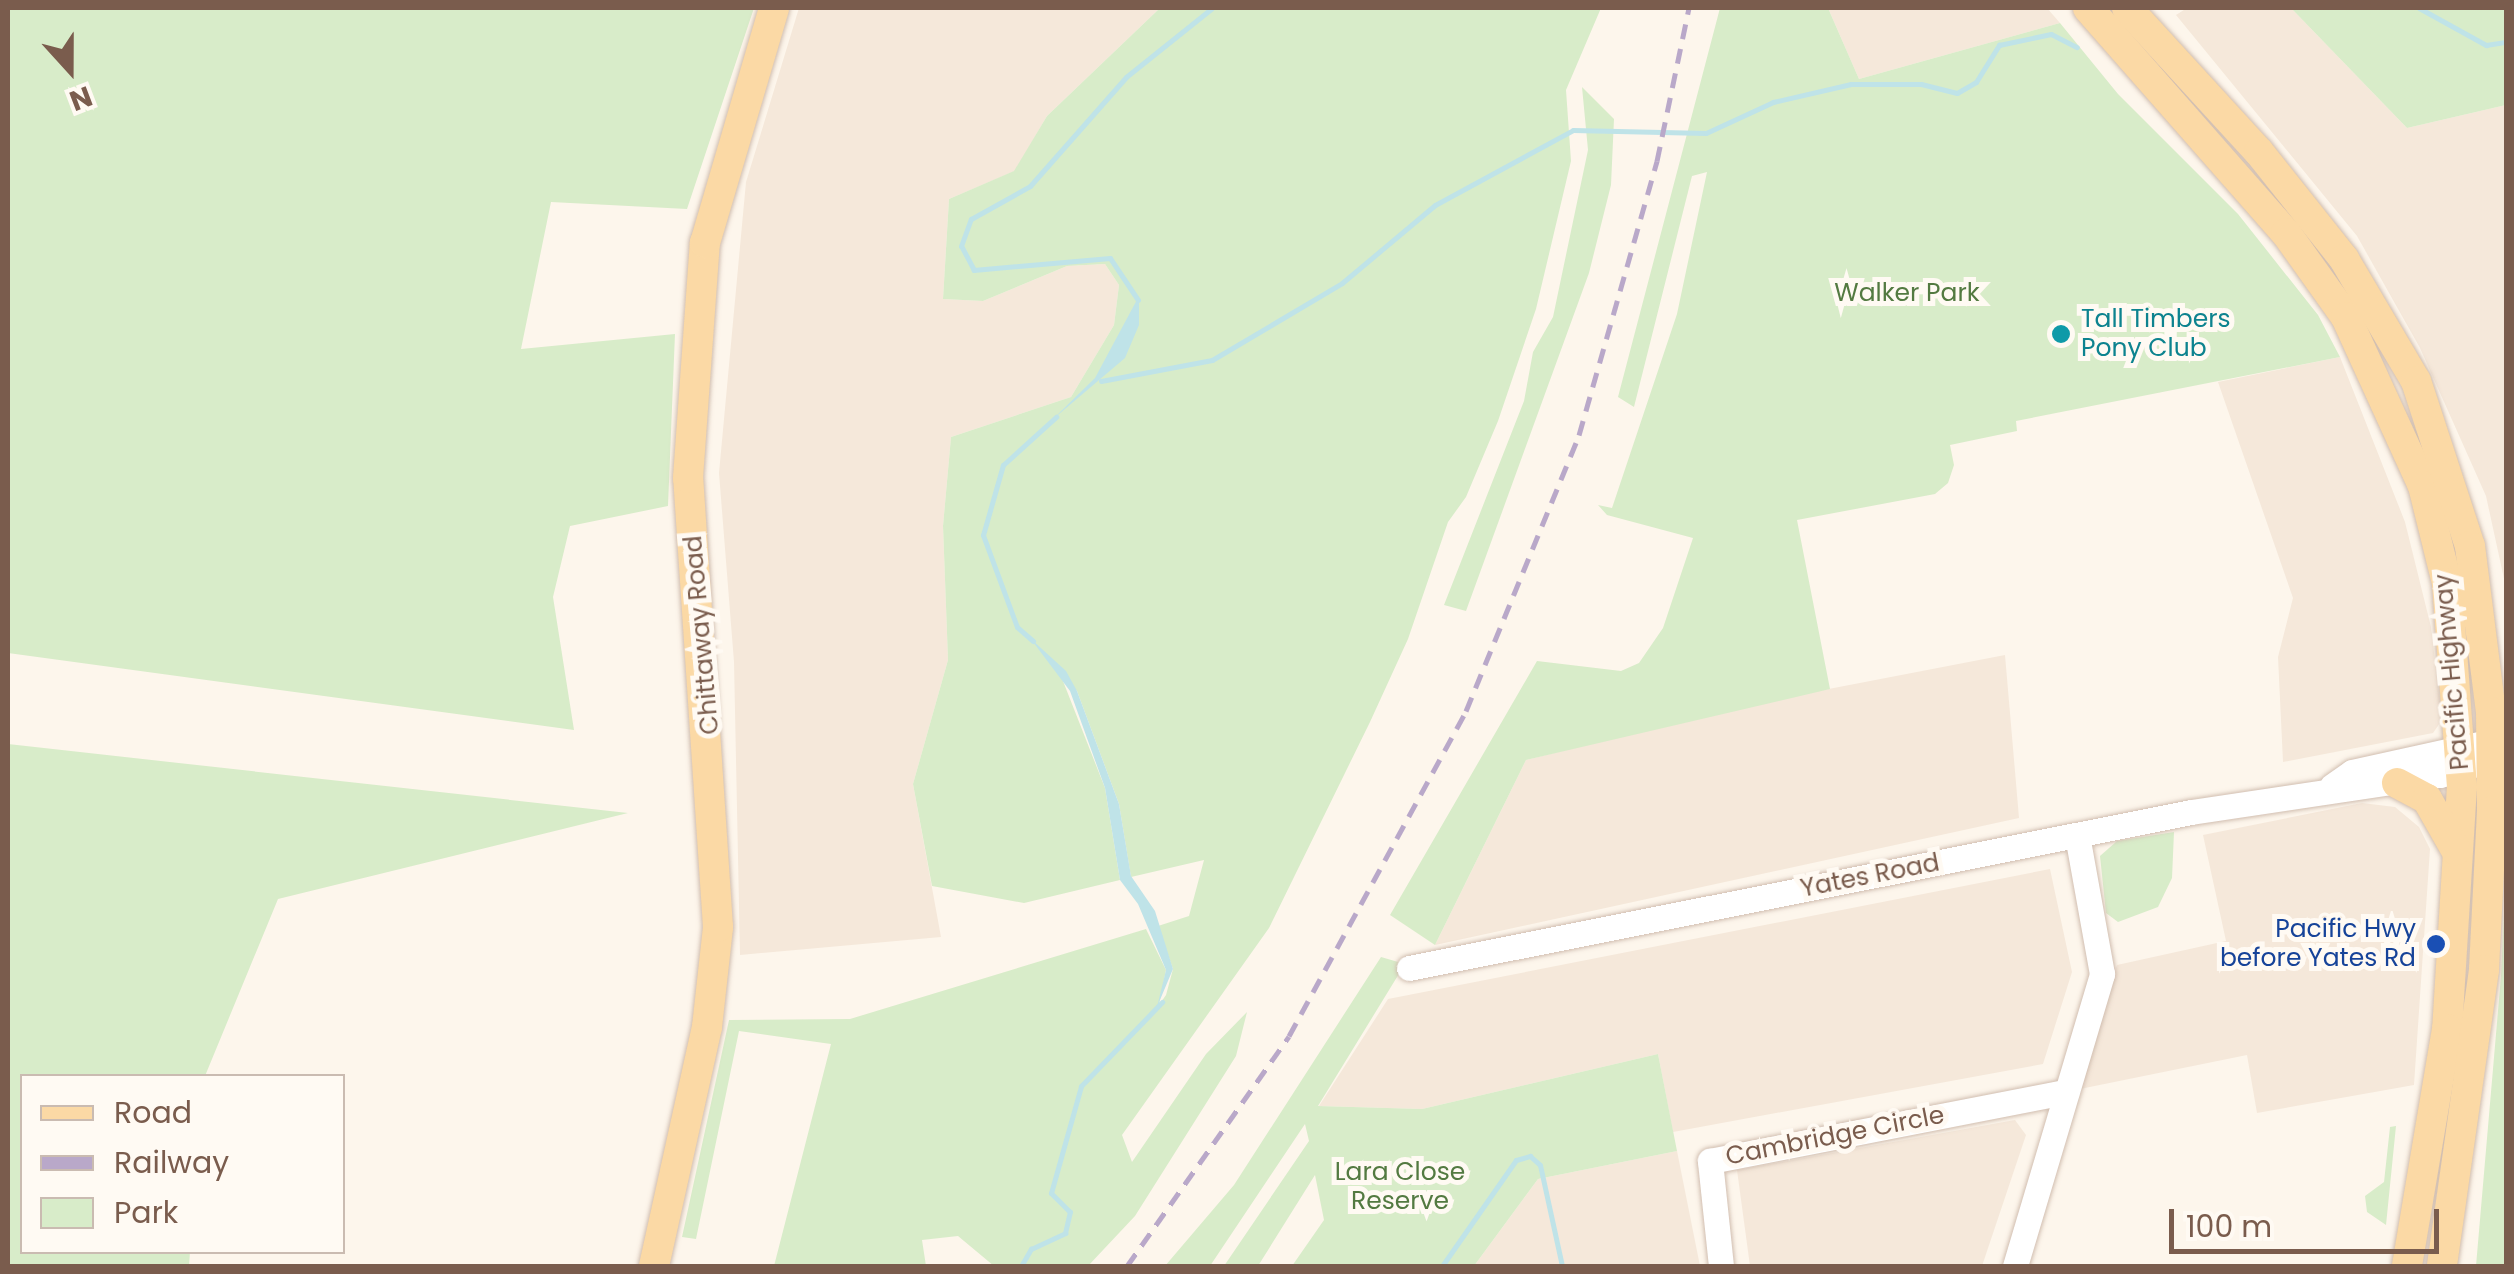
<!DOCTYPE html>
<html>
<head>
<meta charset="utf-8">
<style>
	body { margin:0 }
	#map { position:relative; width:2514px; height:1274px; overflow:hidden; background:#fdf6ec; font-family:Poppins,sans-serif }
	div>[style] { position:absolute }
	.residential>* { inset:0; background:#f5e8da }
	.green>* { inset:0; background:#d8ecc9 }
	.water>* { inset:0; background:#bfe3e8 }
	.stream>* { height:5px; margin:-2.5px; padding:0 2.5px; transform-origin:2.5px; border-radius:2.5px; background:#bfe3e8 }
	.roads { filter:drop-shadow(0 0 2px #d1beb0) drop-shadow(0 0 2px #d1beb0) }
	.minor>* { height:25px; margin:-12.5px; padding:0 12.5px; transform-origin:12.5px; border-radius:12.5px; background:#fff }
	.major>* { height:30px; margin:-15px; padding:0 15px; transform-origin:15px; border-radius:15px; background:#fbd9a5 }
	.rail>* { height:5px; margin-top:-2.5px; transform-origin:0; background:repeating-linear-gradient(90deg,#b9a8c9 0 15px,transparent 0 25px) }
	.dots>* { width:28px; height:28px; translate:-50% -50%; box-sizing:border-box; border:5px solid #fffaf3; border-radius:50% }
	span { translate:-50% -50%; white-space:nowrap; text-align:center; line-height:1.15; -webkit-text-stroke:10px #fffaf3; paint-order:stroke }
	.park-label { font-size:25px; color:#537a41 }
	.culture-label { font-size:25px; color:#0d838f }
	.left { translate:0 -50%; text-align:left }
	.street-label { font-size:25px; color:#7a5c4d }
	.transit-label { font-size:25px; color:#164399 }
	.right { translate:-100% -50%; text-align:right }
	.frame { position:absolute; inset:0; border:10px solid #7a5c4d; pointer-events:none }
	.legend { position:absolute; left:20px; top:1074px; width:325px; height:180px; box-sizing:border-box; background:#fffaf3; border:2px solid #cabbb1; margin:0; padding:12px 18px; list-style:none; font-size:30px; color:#7a5c4d }
	.legend li { display:flex; align-items:center; gap:20px; height:50px }
	.legend b { width:50px; border:2px solid #cabbb1 }
	.north { position:absolute; left:20px; top:20px; width:100px; height:100px; -webkit-text-stroke:8px #fffaf3; paint-order:stroke; rotate:159deg; font-size:28px; font-weight:700; line-height:40px; text-align:center; color:#7a5c4d }
	.north::after { content:''; display:block; margin:auto; width:35px; height:45px; background:#7a5c4d; clip-path:polygon(50% 0,100% 100%,50% 72%,0 100%) }
	.scale { position:absolute; left:2169px; top:1209px; width:270px; height:45px; box-sizing:border-box; border:5px solid #7a5c4d; border-top:0; padding-left:12px; font-size:30px; line-height:35px; white-space:nowrap; color:#7a5c4d; -webkit-text-stroke:8px #fffaf3; paint-order:stroke }
</style>
</head>
<body>
<div id="map">
	<div class="residential">
		<div style="clip-path:polygon(799px 8px,1160px 8px,1047px 116px,1015px 171px,949px 199px,943px 299px,983px 301px,1067px 266px,1105px 264px,1119px 285px,1114px 325px,1071px 397px,951px 437px,943px 526px,948px 660px,913px 784px,941px 937px,740px 955px,734px 662px,719px 473px,746px 182px)"></div>
		<div style="clip-path:polygon(1828px 8px,2047px 8px,2060px 23px,1859px 79px)"></div>
		<div style="clip-path:polygon(2187px 8px,2291px 8px,2407px 128px,2506px 105px,2506px 588px,2486px 496px,2420px 348px,2357px 236px,2176px 15px)"></div>
		<div style="clip-path:polygon(2340px 357px,2405px 522px,2431px 627px,2442px 720px,2433px 733px,2283px 762px,2278px 657px,2293px 598px,2218px 382px)"></div>
		<div style="clip-path:polygon(2005px 655px,2019px 818px,1435px 945px,1526px 760px,1746px 705px)"></div>
		<div style="clip-path:polygon(2362px 803px,2395px 807px,2419px 827px,2430px 849px,2414px 1085px,2257px 1113px,2247px 1055px,2075px 1090px,2117px 965px,2226px 941px,2203px 835px)"></div>
		<div style="clip-path:polygon(2050px 869px,2072px 972px,2043px 1064px,1673px 1132px,1658px 1054px,1422px 1109px,1319px 1106px,1388px 999px)"></div>
		<div style="clip-path:polygon(2015px 1120px,2026px 1135px,1982px 1266px,1750px 1266px,1737px 1170px)"></div>
		<div style="clip-path:polygon(1677px 1151px,1700px 1266px,1474px 1266px,1538px 1179px)"></div>
	</div>
	<div class="green">
		<div style="clip-path:polygon(8px 8px,754px 8px,687px 209px,551px 202px,521px 349px,675px 334px,668px 506px,570px 526px,553px 597px,574px 730px,8px 653px)"></div>
		<div style="clip-path:polygon(1160px 8px,1601px 8px,1566px 90px,1571px 161px,1536px 309px,1498px 421px,1466px 497px,1448px 522px,1408px 639px,1370px 722px,1269px 928px,1122px 1135px,1132px 1162px,1206px 1054px,1247px 1012px,1236px 1056px,1135px 1216px,1088px 1266px,994px 1266px,958px 1236px,922px 1240px,926px 1266px,774px 1266px,831px 1044px,739px 1031px,696px 1239px,682px 1237px,729px 1020px,850px 1019px,1146px 929px,1166px 970px,1159px 1005px,1166px 995px,1173px 969px,1158px 926px,1189px 916px,1204px 860px,1131px 877px,1119px 804px,1077px 691px,1061px 676px,1105px 788px,1120px 880px,1024px 903px,932px 886px,913px 784px,948px 660px,943px 526px,951px 437px,1071px 397px,1114px 325px,1119px 285px,1105px 264px,1067px 266px,983px 301px,943px 299px,949px 199px,1014px 171px,1047px 116px)"></div>
		<div style="clip-path:polygon(1720px 8px,1828px 8px,1859px 79px,2060px 23px,2118px 94px,2238px 214px,2318px 315px,2340px 357px,2016px 421px,2017px 431px,1950px 445px,1954px 465px,1948px 483px,1935px 494px,1797px 520px,1830px 689px,1526px 760px,1435px 945px,1390px 915px,1537px 661px,1621px 671px,1639px 663px,1663px 628px,1693px 538px,1607px 515px,1598px 505px,1612px 508px,1677px 314px,1707px 172px,1692px 176px,1634px 407px,1618px 397px)"></div>
		<div style="clip-path:polygon(2291px 8px,2506px 8px,2506px 105px,2407px 128px)"></div>
		<div style="clip-path:polygon(1582px 87px,1614px 119px,1611px 185px,1589px 273px,1466px 611px,1444px 605px,1524px 401px,1533px 352px,1553px 317px,1588px 150px)"></div>
		<div style="clip-path:polygon(8px 744px,628px 813px,278px 899px,205px 1076px,22px 1076px,22px 1252px,190px 1252px,189px 1266px,8px 1266px)"></div>
		<div style="clip-path:polygon(2174px 832px,2172px 878px,2158px 907px,2118px 922px,2106px 913px,2100px 856px,2117px 841px)"></div>
		<div style="clip-path:polygon(2506px 869px,2506px 1266px,2476px 1266px,2501px 976px)"></div>
		<div style="clip-path:polygon(1381px 957px,1405px 964px,1318px 1106px,1422px 1109px,1658px 1054px,1677px 1151px,1538px 1179px,1474px 1266px,1292px 1266px,1324px 1220px,1315px 1175px,1258px 1266px,1224px 1266px,1309px 1141px,1305px 1124px,1210px 1266px,1165px 1266px,1234px 1185px)"></div>
		<div style="clip-path:polygon(2396px 1126px,2386px 1225px,2367px 1212px,2365px 1196px,2384px 1182px,2390px 1127px)"></div>
	</div>
	<div class="water">
		<div style="clip-path:polygon(1139px 296px,1139px 325px,1125px 358px,1052px 420px,1095px 378px)"></div>
		<div style="clip-path:polygon(1030px 638px,1066px 671px,1077px 691px,1119px 804px,1131px 876px,1155px 911px,1173px 969px,1157px 1007px,1166px 970px,1138px 904px,1120px 880px,1105px 788px,1070px 691px)"></div>
	</div>
	<div class="stream">
		<div style="left:2419px;top:8px;width:77px;rotate:28.9deg"></div>
		<div style="left:2486px;top:45px;width:20px;rotate:-9deg"></div>
		<div style="left:1138px;top:300px;width:50px;rotate:-123.7deg"></div>
		<div style="left:1110px;top:258px;width:137px;rotate:175deg"></div>
		<div style="left:974px;top:270px;width:27px;rotate:-118deg"></div>
		<div style="left:961px;top:246px;width:29px;rotate:-70deg"></div>
		<div style="left:971px;top:219px;width:68px;rotate:-29.2deg"></div>
		<div style="left:1030px;top:186px;width:145px;rotate:-48.6deg"></div>
		<div style="left:1126px;top:77px;width:110px;rotate:-38.7deg"></div>
		<div style="left:1101px;top:381px;width:113px;rotate:-10.7deg"></div>
		<div style="left:1212px;top:360px;width:151px;rotate:-30.6deg"></div>
		<div style="left:1342px;top:283px;width:121px;rotate:-40deg"></div>
		<div style="left:1435px;top:205px;width:157px;rotate:-28.5deg"></div>
		<div style="left:1573px;top:130px;width:133px;rotate:1.3deg"></div>
		<div style="left:1706px;top:133px;width:74px;rotate:-24.8deg"></div>
		<div style="left:1773px;top:102px;width:80px;rotate:-13deg"></div>
		<div style="left:1851px;top:84px;width:70px"></div>
		<div style="left:1921px;top:84px;width:37px;rotate:14deg"></div>
		<div style="left:1957px;top:93px;width:22px;rotate:-30deg"></div>
		<div style="left:1976px;top:82px;width:44px;rotate:-58.1deg"></div>
		<div style="left:1999px;top:45px;width:53px;rotate:-11.9deg"></div>
		<div style="left:2051px;top:34px;width:29px;rotate:27deg"></div>
		<div style="left:1033px;top:641px;width:21px;rotate:-139deg"></div>
		<div style="left:1017px;top:627px;width:98px;rotate:-110.3deg"></div>
		<div style="left:983px;top:535px;width:73px;rotate:-74.1deg"></div>
		<div style="left:1003px;top:465px;width:72px;rotate:-42.2deg"></div>
		<div style="left:1021px;top:1266px;width:20px;rotate:-60deg"></div>
		<div style="left:1031px;top:1249px;width:38px;rotate:-25deg"></div>
		<div style="left:1065px;top:1233px;width:22px;rotate:-77deg"></div>
		<div style="left:1070px;top:1212px;width:27px;rotate:-135deg"></div>
		<div style="left:1051px;top:1193px;width:111px;rotate:-74.3deg"></div>
		<div style="left:1081px;top:1086px;width:117px;rotate:-46deg"></div>
		<div style="left:1442px;top:1266px;width:129px;rotate:-55.1deg"></div>
		<div style="left:1516px;top:1160px;width:15px;rotate:-16deg"></div>
		<div style="left:1530px;top:1156px;width:13px;rotate:42deg"></div>
		<div style="left:1540px;top:1165px;width:103px;rotate:77.7deg"></div>
	</div>
	<div class="roads">
		<div class="minor">
			<div style="left:2332px;top:786px;width:24px;rotate:-35deg"></div>
			<div style="left:2352px;top:772px;width:158px;rotate:-12.4deg"></div>
			<div style="left:1409px;top:968px;width:797px;rotate:-11.28deg"></div>
			<div style="left:2191px;top:812px;width:252px;rotate:-8.5deg"></div>
			<div style="left:2440px;top:775px;width:69px;rotate:-16.9deg"></div>
			<div style="left:1721px;top:1266px;width:106px;rotate:-96deg"></div>
			<div style="left:1710px;top:1161px;width:363px;rotate:-11deg"></div>
			<div style="left:2015px;top:1266px;width:305px;rotate:-73.4deg"></div>
			<div style="left:2102px;top:974px;width:141px;rotate:-100.2deg"></div>
		</div>
		<div class="major">
			<div style="left:2088px;top:8px;width:300px;rotate:48.7deg"></div>
			<div style="left:2286px;top:233px;width:103px;rotate:54.5deg"></div>
			<div style="left:2346px;top:317px;width:186px;rotate:65.5deg"></div>
			<div style="left:2423px;top:486px;width:100px;rotate:76.1deg"></div>
			<div style="left:2447px;top:583px;width:204px;rotate:85.8deg"></div>
			<div style="left:2462px;top:786px;width:243px;rotate:93.5deg"></div>
			<div style="left:2447px;top:1029px;width:240px;rotate:99.6deg"></div>
			<div style="left:2127px;top:8px;width:195px;rotate:47.5deg"></div>
			<div style="left:2259px;top:152px;width:137px;rotate:51.5deg"></div>
			<div style="left:2344px;top:259px;width:142px;rotate:59.5deg"></div>
			<div style="left:2416px;top:381px;width:174px;rotate:71.9deg"></div>
			<div style="left:2470px;top:546px;width:167px;rotate:82.8deg"></div>
			<div style="left:2491px;top:712px;width:99px;rotate:89.4deg"></div>
			<div style="left:2492px;top:811px;width:159px;rotate:92.9deg"></div>
			<div style="left:2484px;top:970px;width:299px;rotate:98.1deg"></div>
			<div style="left:2397px;top:783px;width:34px;rotate:28deg"></div>
			<div style="left:2427px;top:799px;width:59px;rotate:60.4deg"></div>
			<div style="left:654px;top:1266px;width:245px;rotate:-77.5deg"></div>
			<div style="left:707px;top:1027px;width:101px;rotate:-83.7deg"></div>
			<div style="left:718px;top:927px;width:450px;rotate:-93.8deg"></div>
			<div style="left:688px;top:478px;width:236px;rotate:-85.9deg"></div>
			<div style="left:705px;top:243px;width:245px;rotate:-73.6deg"></div>
		</div>
	</div>
	<div class="rail">
		<div style="left:1127px;top:1266px;width:281px;rotate:-54.8deg"></div>
		<div style="left:1289px;top:1036px;width:370px;rotate:-61.4deg"></div>
		<div style="left:1466px;top:711px;width:298px;rotate:-67.7deg"></div>
		<div style="left:1579px;top:435px;width:285px;rotate:-74.1deg"></div>
		<div style="left:1657px;top:161px;width:156px;rotate:-78.2deg"></div>
	</div>
	<div class="dots">
		<div style="left:2061px;top:334px;background:#0f9aa8"></div>
		<div style="left:2436px;top:944px;background:#1a4fb4"></div>
	</div>
	<div class="park-label">
		<span style="left:1907px;top:293px">Walker Park</span>
		<span style="left:1400px;top:1187px">Lara Close<br>Reserve</span>
	</div>
	<div class="culture-label">
		<span class="left" style="left:2081px;top:334px">Tall Timbers<br>Pony Club</span>
	</div>
	<div class="street-label">
		<span style="left:702px;top:635px;rotate:-95deg">Chittaway Road</span>
		<span style="left:2452px;top:672px;rotate:-95deg">Pacific Highway</span>
		<span style="left:1870px;top:876px;rotate:-11deg">Yates Road</span>
		<span style="left:1835px;top:1136px;rotate:-11deg">Cambridge Circle</span>
	</div>
	<div class="transit-label">
		<span class="right" style="left:2416px;top:944px">Pacific Hwy<br>before Yates Rd</span>
	</div>
	<div class="frame"></div>
	<ul class="legend">
	<li><b style="height:12px;background:#fbd9a5"></b>Road</li>
	<li><b style="height:12px;background:#b9a8c9"></b>Railway</li>
	<li><b style="height:28px;background:#d8ecc9"></b>Park</li>
	</ul>
	<div class="north">N</div>
	<div class="scale">100 m</div>
</div>
</body>
</html>
